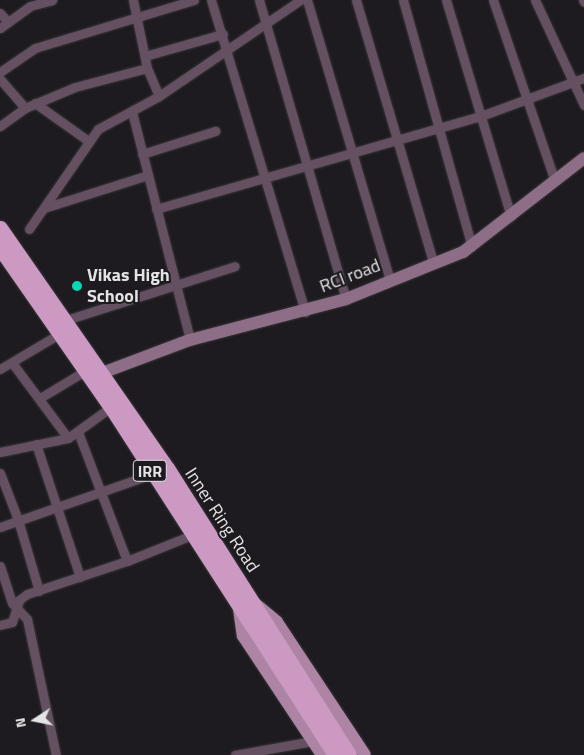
<!DOCTYPE html>
<html>
<head>
<meta charset="utf-8">
<style>
	body { margin:0 }
	#map { position:relative; width:584px; height:755px; overflow:hidden; background:#1d1b1f; font-family:"Titillium Web",sans-serif }
	div>[style] { position:absolute }
	.roads { filter:drop-shadow(0 0 1px #39373b) drop-shadow(0 0 1px #39373b) }
	.street>* { height:9px; margin:-4.5px; padding:0 4.5px; transform-origin:4.5px; border-radius:4.5px; background:#645060 }
	.secondary>* { height:12px; margin:-6px; padding:0 6px; transform-origin:6px; border-radius:6px; background:#8e6d87 }
	.primary>* { height:12px; margin:-6px; padding:0 6px; transform-origin:6px; border-radius:6px; background:#ae84a5 }
	.highway>* { height:15px; margin:-7.5px; padding:0 7.5px; transform-origin:7.5px; border-radius:7.5px; background:#cb99c1 }
	.dots>* { width:14px; height:14px; translate:-50% -50%; box-sizing:border-box; border:2px solid #1d1b1f; border-radius:50% }
	span { translate:-50% -50%; white-space:nowrap; text-align:center; line-height:1.15; -webkit-text-stroke:4px #1d1b1f; paint-order:stroke }
	.shield-label span { padding:1px 4px; background:#1d1b1f; border:1px solid; border-radius:4px; -webkit-text-stroke-width:0 }
	.shield-label { font-size:16px; color:#e4e3e5; font-weight:700 }
	.poi-label { font-size:18px; color:#e4e3e5; font-weight:700 }
	.left { translate:0 -50%; text-align:left }
	.street-label { font-size:18px; color:#e4e3e5 }
	.north { position:absolute; left:10px; top:695px; width:50px; height:50px; -webkit-text-stroke:4px #1d1b1f; paint-order:stroke; rotate:259deg; font-size:14px; font-weight:700; line-height:20px; text-align:center; color:#e4e3e5 }
	.north::after { content:''; display:block; margin:auto; width:18px; height:22px; background:#e4e3e5; clip-path:polygon(50% 0,100% 100%,50% 72%,0 100%) }
</style>
</head>
<body>
<div id="map">
	<div class="roads">
		<div class="street">
			<div style="left:133px;top:0;width:69px;rotate:78.4deg"></div>
			<div style="left:147px;top:68px;width:30px;rotate:67deg"></div>
			<div style="left:211px;top:0;width:326px;rotate:73.2deg"></div>
			<div style="left:259px;top:0;width:311px;rotate:73.8deg"></div>
			<div style="left:307px;top:0;width:292px;rotate:73.5deg"></div>
			<div style="left:356px;top:0;width:273px;rotate:73.6deg"></div>
			<div style="left:403px;top:0;width:256px;rotate:74.4deg"></div>
			<div style="left:446px;top:0;width:226px;rotate:73.3deg"></div>
			<div style="left:493px;top:0;width:191px;rotate:71.1deg"></div>
			<div style="left:535px;top:0;width:116px;rotate:65deg"></div>
			<div style="left:583px;top:0;width:2px;rotate:63deg"></div>
			<div style="left:0;top:13px;width:12px;rotate:48deg"></div>
			<div style="left:0;top:28px;width:37px;rotate:-36deg"></div>
			<div style="left:30px;top:6px;width:23px;rotate:-15deg"></div>
			<div style="left:145px;top:56px;width:81px;rotate:-15.8deg"></div>
			<div style="left:0;top:72px;width:42px;rotate:-34.4deg"></div>
			<div style="left:35px;top:48px;width:166px;rotate:-16.8deg"></div>
			<div style="left:0;top:79px;width:38px;rotate:49deg"></div>
			<div style="left:25px;top:108px;width:31px;rotate:144deg"></div>
			<div style="left:35px;top:103px;width:64px;rotate:35.4deg"></div>
			<div style="left:25px;top:108px;width:54px;rotate:-22.8deg"></div>
			<div style="left:75px;top:87px;width:74px;rotate:-14.8deg"></div>
			<div style="left:132px;top:112px;width:235px;rotate:75.7deg"></div>
			<div style="left:142px;top:154px;width:77px;rotate:-17.5deg"></div>
			<div style="left:44px;top:208px;width:109px;rotate:-17.6deg"></div>
			<div style="left:156px;top:209px;width:338px;rotate:-16deg"></div>
			<div style="left:481px;top:116px;width:110px;rotate:-20.3deg"></div>
			<div style="left:29px;top:229px;width:121px;rotate:-55.4deg"></div>
			<div style="left:98px;top:129px;width:69px;rotate:-28.4deg"></div>
			<div style="left:159px;top:96px;width:171px;rotate:-34.2deg"></div>
			<div style="left:66px;top:320px;width:177px;rotate:-17.7deg"></div>
			<div style="left:13px;top:364px;width:92px;rotate:53.4deg"></div>
			<div style="left:0;top:369px;width:69px;rotate:-30.7deg"></div>
			<div style="left:40px;top:398px;width:52px;rotate:-31deg"></div>
			<div style="left:78px;top:432px;width:138px;rotate:69.2deg"></div>
			<div style="left:36px;top:444px;width:140px;rotate:71.7deg"></div>
			<div style="left:0;top:452px;width:69px;rotate:-11.6deg"></div>
			<div style="left:68px;top:438px;width:53px;rotate:-35.8deg"></div>
			<div style="left:0;top:473px;width:50px;rotate:69deg"></div>
			<div style="left:18px;top:520px;width:74px;rotate:73.5deg"></div>
			<div style="left:0;top:527px;width:161px;rotate:-19.2deg"></div>
			<div style="left:0;top:566px;width:39px;rotate:72deg"></div>
			<div style="left:12px;top:603px;width:22px;rotate:47deg"></div>
			<div style="left:27px;top:619px;width:139px;rotate:78deg"></div>
			<div style="left:0;top:625px;width:12px;rotate:-14deg"></div>
			<div style="left:12px;top:622px;width:23px;rotate:-72deg"></div>
			<div style="left:19px;top:600px;width:10px;rotate:-37deg"></div>
			<div style="left:27px;top:594px;width:105px;rotate:-18.3deg"></div>
			<div style="left:127px;top:561px;width:75px;rotate:-21.8deg"></div>
			<div style="left:235px;top:755px;width:79px;rotate:-10.2deg"></div>
		</div>
		<div class="secondary">
			<div style="left:102px;top:373px;width:94px;rotate:-20.6deg"></div>
			<div style="left:190px;top:340px;width:161px;rotate:-14.7deg"></div>
			<div style="left:346px;top:299px;width:126px;rotate:-21.9deg"></div>
			<div style="left:463px;top:252px;width:153px;rotate:-37.8deg"></div>
		</div>
		<div class="primary">
			<div style="left:257px;top:605px;width:26px;rotate:40deg"></div>
			<div style="left:277px;top:622px;width:159px;rotate:56.5deg"></div>
			<div style="left:239px;top:609px;width:27px;rotate:82deg"></div>
			<div style="left:243px;top:636px;width:143px;rotate:56.4deg"></div>
		</div>
		<div class="highway">
			<div style="left:0;top:228px;width:292px;rotate:55.2deg"></div>
			<div style="left:167px;top:468px;width:340px;rotate:57.6deg"></div>
			<div style="left:0;top:248px;width:194px;rotate:55.1deg"></div>
			<div style="left:111px;top:407px;width:414px;rotate:57.2deg"></div>
		</div>
	</div>
	<div class="dots">
		<div style="left:77px;top:286px;background:#0bd5b5"></div>
	</div>
	<div class="shield-label">
		<span style="left:150px;top:471px">IRR</span>
	</div>
	<div class="poi-label">
		<span class="left" style="left:87px;top:286px">Vikas High<br>School</span>
	</div>
	<div class="street-label">
		<span style="left:350px;top:276px;rotate:-21deg">RCI road</span>
		<span style="left:222px;top:520px;rotate:57deg">Inner Ring Road</span>
	</div>
	<div class="north">N</div>
</div>
</body>
</html>
